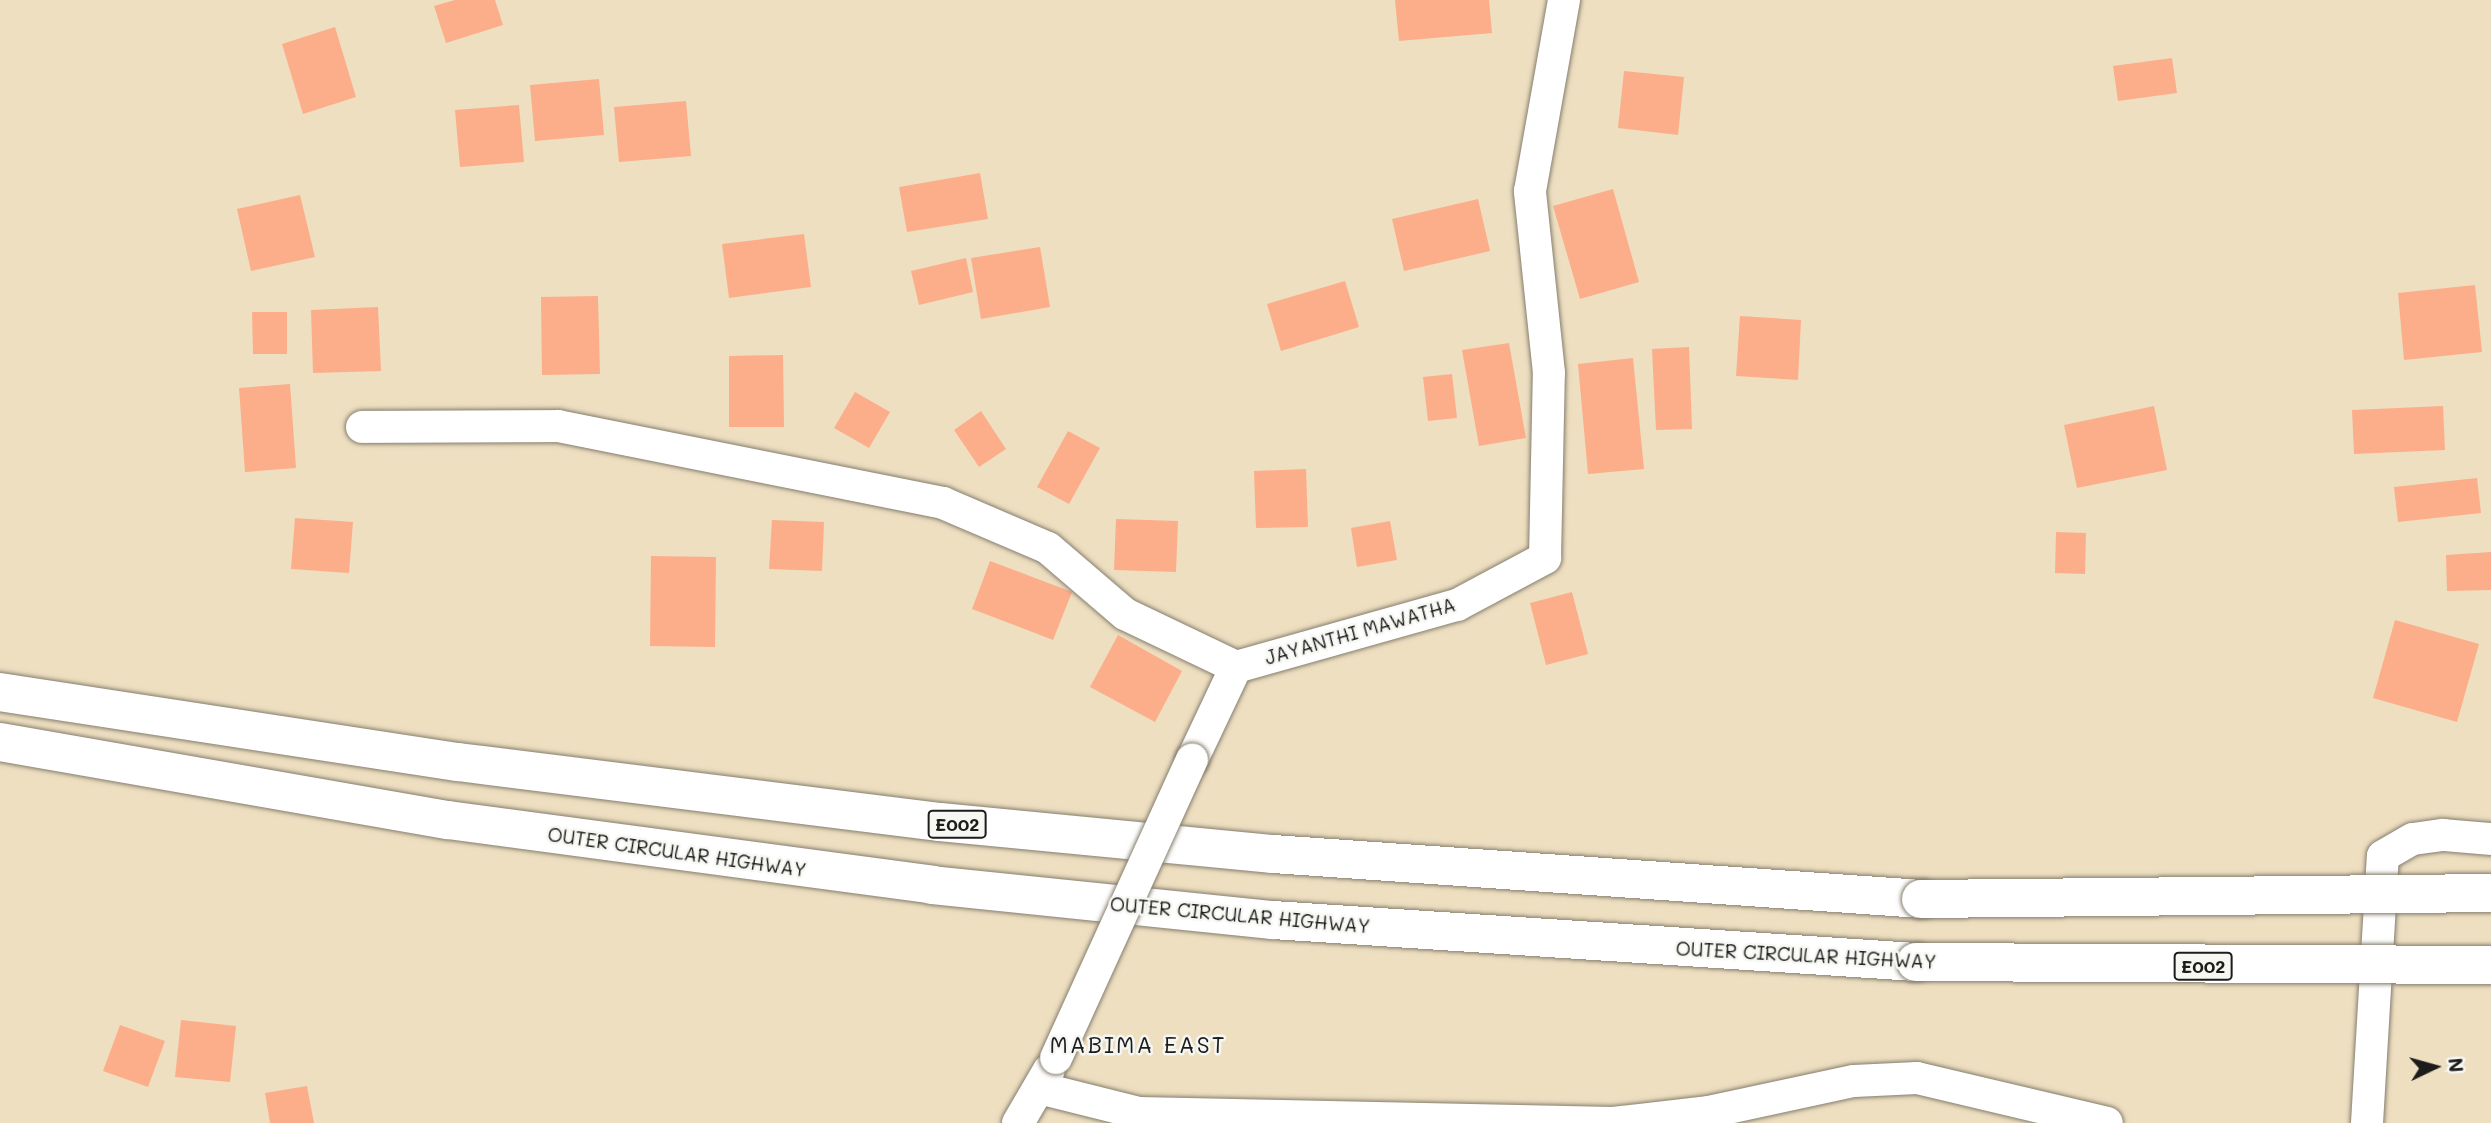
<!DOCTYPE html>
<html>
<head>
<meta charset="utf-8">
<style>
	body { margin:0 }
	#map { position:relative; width:2491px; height:1123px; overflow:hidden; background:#eedfc1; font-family:Mali,sans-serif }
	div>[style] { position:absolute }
	.building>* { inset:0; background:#fcae8b }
	.roads { filter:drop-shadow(0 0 2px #857e6e) drop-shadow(0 0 2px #857e6e) }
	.street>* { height:32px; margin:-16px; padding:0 16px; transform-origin:16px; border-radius:16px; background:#fff }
	.highway>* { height:38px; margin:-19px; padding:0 19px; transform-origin:19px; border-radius:19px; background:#fff }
	.bridges { filter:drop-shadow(0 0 2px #857e6e) drop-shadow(0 0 2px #857e6e) }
	.street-bridge>* { height:32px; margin:-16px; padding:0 16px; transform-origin:16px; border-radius:16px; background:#fff }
	.highway-bridge>* { height:38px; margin:-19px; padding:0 19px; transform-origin:19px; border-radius:19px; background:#fff }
	span { translate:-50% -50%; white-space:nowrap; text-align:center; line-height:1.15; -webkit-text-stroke:5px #f6f6f2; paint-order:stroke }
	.shield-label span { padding:2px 5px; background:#f6f6f2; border:2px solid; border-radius:5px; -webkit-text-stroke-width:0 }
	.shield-label { font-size:18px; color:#1c1c1c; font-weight:700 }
	.street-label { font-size:19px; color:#1c1c1c }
	.quarter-label { font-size:23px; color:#1c1c1c; letter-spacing:2px }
	.north { position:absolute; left:2400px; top:1032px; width:70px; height:70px; -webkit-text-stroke:5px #f6f6f2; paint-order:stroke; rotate:85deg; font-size:19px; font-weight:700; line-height:28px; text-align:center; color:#1c1c1c }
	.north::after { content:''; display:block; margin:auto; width:24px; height:32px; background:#1c1c1c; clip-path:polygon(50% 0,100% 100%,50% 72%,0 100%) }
</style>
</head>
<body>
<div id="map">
	<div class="building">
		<div style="clip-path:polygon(455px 0,495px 0,503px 25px,446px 43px,434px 6px)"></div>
		<div style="clip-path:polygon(1395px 0,1489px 0,1492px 33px,1399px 41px)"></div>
		<div style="clip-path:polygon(335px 27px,356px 97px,303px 114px,282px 44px)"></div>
		<div style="clip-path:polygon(2172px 58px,2177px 93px,2118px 101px,2113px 66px)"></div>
		<div style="clip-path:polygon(1624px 71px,1684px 77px,1678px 135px,1618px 128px)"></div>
		<div style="clip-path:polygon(599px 79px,604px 135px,535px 141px,530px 85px)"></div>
		<div style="clip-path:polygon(686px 101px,691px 156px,619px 162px,614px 107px)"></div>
		<div style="clip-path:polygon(519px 105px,524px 162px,460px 167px,455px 110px)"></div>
		<div style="clip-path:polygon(980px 173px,988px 219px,907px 232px,899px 187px)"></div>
		<div style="clip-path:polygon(1613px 189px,1639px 282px,1580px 299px,1553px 206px)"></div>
		<div style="clip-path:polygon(300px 195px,315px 257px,251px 271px,237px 209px)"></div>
		<div style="clip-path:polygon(1478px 199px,1490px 251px,1404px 271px,1392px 219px)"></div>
		<div style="clip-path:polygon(804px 234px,811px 287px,729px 298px,722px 244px)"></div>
		<div style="clip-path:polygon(1040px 247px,1050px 307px,981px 319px,971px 258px)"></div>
		<div style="clip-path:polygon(966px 258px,973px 292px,919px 305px,911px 271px)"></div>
		<div style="clip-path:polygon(1345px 281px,1359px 327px,1281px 351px,1267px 304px)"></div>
		<div style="clip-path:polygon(2475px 285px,2482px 352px,2404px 360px,2398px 293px)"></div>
		<div style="clip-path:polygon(598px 296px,600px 374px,542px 375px,541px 297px)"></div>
		<div style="clip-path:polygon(378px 307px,381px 371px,313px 373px,311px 310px)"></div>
		<div style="clip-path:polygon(252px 312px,287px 312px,287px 354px,253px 354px)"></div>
		<div style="clip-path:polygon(1740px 316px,1801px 320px,1798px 380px,1736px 376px)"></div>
		<div style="clip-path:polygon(1509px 343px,1526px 438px,1479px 446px,1462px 350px)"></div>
		<div style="clip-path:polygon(1689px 347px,1692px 429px,1656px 430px,1652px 349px)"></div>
		<div style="clip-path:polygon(783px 355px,784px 427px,729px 427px,729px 356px)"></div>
		<div style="clip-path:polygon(1633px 358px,1644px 469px,1588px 474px,1578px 364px)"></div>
		<div style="clip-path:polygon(1452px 374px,1457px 418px,1428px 421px,1423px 377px)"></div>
		<div style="clip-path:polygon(290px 384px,296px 468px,245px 472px,239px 388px)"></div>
		<div style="clip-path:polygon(855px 392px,890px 412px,869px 448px,834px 428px)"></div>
		<div style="clip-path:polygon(2154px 406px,2167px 470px,2077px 488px,2064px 425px)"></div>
		<div style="clip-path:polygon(2443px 406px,2445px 450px,2354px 454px,2352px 410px)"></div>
		<div style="clip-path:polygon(981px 411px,1006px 449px,979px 467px,954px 430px)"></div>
		<div style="clip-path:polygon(1068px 431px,1100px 448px,1069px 504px,1037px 487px)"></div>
		<div style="clip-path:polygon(1306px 469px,1308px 527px,1256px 528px,1254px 471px)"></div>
		<div style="clip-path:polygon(2477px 478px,2481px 513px,2398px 522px,2394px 487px)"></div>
		<div style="clip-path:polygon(295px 518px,353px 522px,349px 573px,291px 569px)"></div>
		<div style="clip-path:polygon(1116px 519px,1178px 521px,1176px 572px,1114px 570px)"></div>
		<div style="clip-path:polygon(772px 520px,824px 522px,822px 571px,769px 569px)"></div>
		<div style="clip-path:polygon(1390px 521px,1397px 560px,1357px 567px,1351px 528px)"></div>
		<div style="clip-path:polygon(2056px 532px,2086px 533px,2085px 574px,2055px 573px)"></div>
		<div style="clip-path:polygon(2491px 552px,2491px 590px,2447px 591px,2446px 555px)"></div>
		<div style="clip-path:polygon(651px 556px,716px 557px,715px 647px,650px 646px)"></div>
		<div style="clip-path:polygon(990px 561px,1072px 592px,1053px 640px,972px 609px)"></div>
		<div style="clip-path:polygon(1572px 592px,1588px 654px,1546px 665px,1530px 603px)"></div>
		<div style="clip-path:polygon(2395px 620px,2479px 644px,2457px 722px,2373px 698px)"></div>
		<div style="clip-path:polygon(1118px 635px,1182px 671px,1155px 722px,1090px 687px)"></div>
		<div style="clip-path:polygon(181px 1020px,236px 1026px,230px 1082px,175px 1077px)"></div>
		<div style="clip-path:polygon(120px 1025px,165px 1041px,148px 1087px,103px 1071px)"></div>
		<div style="clip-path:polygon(307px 1086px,314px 1123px,270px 1123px,265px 1093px)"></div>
	</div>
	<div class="roads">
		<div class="street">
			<div style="left:362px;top:427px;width:196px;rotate:-0.3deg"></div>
			<div style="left:558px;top:426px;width:393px;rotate:11.3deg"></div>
			<div style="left:943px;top:503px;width:114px;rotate:23.2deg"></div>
			<div style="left:1048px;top:548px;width:101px;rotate:40.6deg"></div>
			<div style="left:1125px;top:614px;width:123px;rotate:25.5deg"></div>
			<div style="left:1192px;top:760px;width:103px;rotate:-64.7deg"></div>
			<div style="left:1236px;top:667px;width:230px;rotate:-15.7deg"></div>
			<div style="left:1457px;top:605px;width:100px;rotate:-28.1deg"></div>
			<div style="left:1545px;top:558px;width:185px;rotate:-88.8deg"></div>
			<div style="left:1549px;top:373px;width:183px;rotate:-96deg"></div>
			<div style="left:1530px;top:191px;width:194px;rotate:-79.9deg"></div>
			<div style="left:1039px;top:1088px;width:103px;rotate:14deg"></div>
			<div style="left:1139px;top:1113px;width:474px;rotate:1.2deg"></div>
			<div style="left:1613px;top:1123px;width:97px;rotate:-6.5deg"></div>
			<div style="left:1709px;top:1112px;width:148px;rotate:-12.1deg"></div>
			<div style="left:1854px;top:1081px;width:63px;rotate:-2.7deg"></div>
			<div style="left:1917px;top:1078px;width:195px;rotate:13.3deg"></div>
			<div style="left:1018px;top:1123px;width:61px;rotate:-59.7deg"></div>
			<div style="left:2367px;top:1123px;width:267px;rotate:-86.6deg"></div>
			<div style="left:2383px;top:856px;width:34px;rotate:-30deg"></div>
			<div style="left:2413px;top:839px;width:30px;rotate:-8deg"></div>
			<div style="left:2443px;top:835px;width:48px;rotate:4.8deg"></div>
		</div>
		<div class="highway">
			<div style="left:0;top:692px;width:463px;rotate:8.7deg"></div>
			<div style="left:458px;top:762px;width:486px;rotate:7.1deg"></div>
			<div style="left:940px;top:822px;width:335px;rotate:5.5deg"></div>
			<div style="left:1273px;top:854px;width:650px;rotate:3.97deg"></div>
			<div style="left:0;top:742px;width:455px;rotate:9.9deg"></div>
			<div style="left:448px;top:820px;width:488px;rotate:7.6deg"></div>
			<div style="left:932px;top:885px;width:343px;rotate:5.9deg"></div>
			<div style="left:1273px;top:920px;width:644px;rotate:3.74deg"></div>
		</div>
	</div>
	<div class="bridges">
		<div class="street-bridge">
			<div style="left:1056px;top:1058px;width:328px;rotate:-65.5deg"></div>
		</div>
		<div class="highway-bridge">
			<div style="left:1921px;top:899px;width:570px;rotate:-0.6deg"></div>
			<div style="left:1916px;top:962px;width:575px;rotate:0.3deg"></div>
		</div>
	</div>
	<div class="shield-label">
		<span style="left:957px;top:824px">E002</span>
		<span style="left:2203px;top:966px">E002</span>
	</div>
	<div class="street-label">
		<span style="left:1360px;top:631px;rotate:-16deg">JAYANTHI MAWATHA</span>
		<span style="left:677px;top:852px;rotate:8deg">OUTER CIRCULAR HIGHWAY</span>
		<span style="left:1240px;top:915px;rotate:5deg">OUTER CIRCULAR HIGHWAY</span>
		<span style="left:1806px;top:955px;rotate:3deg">OUTER CIRCULAR HIGHWAY</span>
	</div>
	<div class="quarter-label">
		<span style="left:1138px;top:1044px">MABIMA EAST</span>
	</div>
	<div class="north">N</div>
</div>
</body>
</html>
